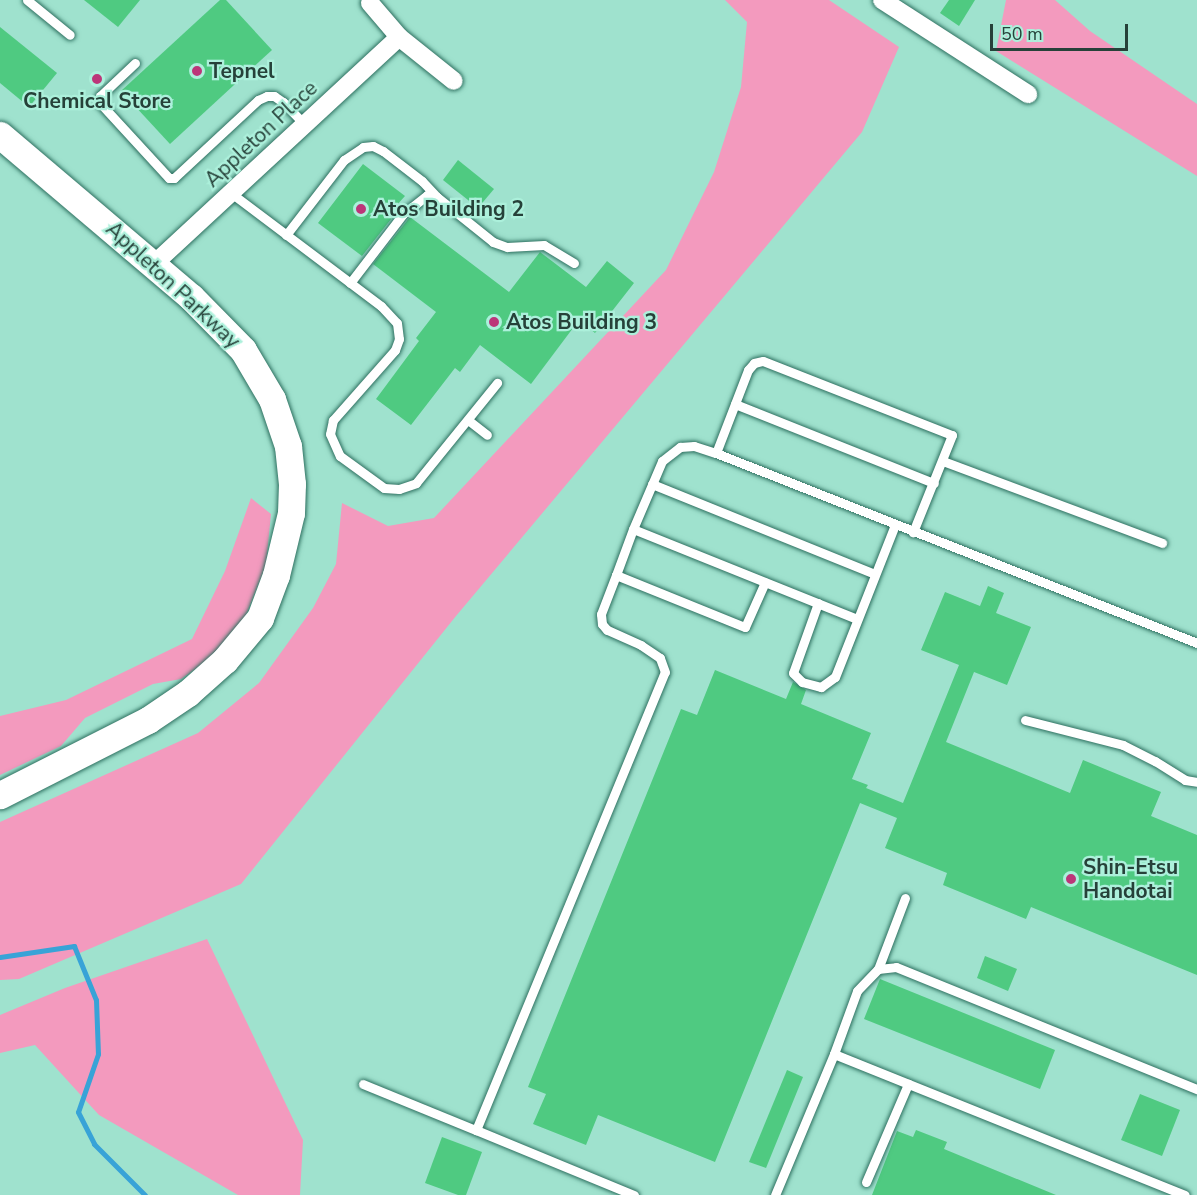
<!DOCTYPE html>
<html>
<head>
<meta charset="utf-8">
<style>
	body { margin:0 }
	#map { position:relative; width:1197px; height:1195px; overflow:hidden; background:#9fe2ce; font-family:"Nunito Sans",sans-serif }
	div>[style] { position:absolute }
	.green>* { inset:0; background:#f39abe }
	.stream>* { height:5px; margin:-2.5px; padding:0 2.5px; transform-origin:2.5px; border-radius:2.5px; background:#38a3d7 }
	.building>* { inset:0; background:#4fca81 }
	.roads { filter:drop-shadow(0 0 2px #2e7060) drop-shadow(0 0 2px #2e7060) }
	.lane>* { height:9px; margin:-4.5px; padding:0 4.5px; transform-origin:4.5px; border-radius:4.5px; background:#fff }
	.street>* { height:18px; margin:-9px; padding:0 9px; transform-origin:9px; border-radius:9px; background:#fff }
	.secondary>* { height:27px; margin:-13.5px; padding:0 13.5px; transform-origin:13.5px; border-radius:13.5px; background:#fff }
	.dots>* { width:16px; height:16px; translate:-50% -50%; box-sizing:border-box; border:3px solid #acf0db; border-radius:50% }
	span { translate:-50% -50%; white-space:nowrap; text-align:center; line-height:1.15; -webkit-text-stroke:4.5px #acf0db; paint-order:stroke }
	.poi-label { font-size:21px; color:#264139; font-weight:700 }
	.left { translate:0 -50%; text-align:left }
	.street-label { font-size:21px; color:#264139 }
	.scale { position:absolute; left:990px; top:24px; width:138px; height:27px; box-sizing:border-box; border:3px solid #264139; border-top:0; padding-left:8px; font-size:18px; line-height:21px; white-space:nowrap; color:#264139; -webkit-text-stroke:4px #acf0db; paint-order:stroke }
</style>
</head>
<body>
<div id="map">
	<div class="green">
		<div style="clip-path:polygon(725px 0,829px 0,899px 47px,862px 132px,456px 616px,241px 884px,19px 979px,0 980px,0 822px,198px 733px,259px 683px,313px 608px,336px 564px,342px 503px,388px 526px,434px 518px,666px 270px,714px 172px,741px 87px,747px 22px)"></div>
		<div style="clip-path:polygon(1006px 0,1055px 0,1090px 31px,1197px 104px,1197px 176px,996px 51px)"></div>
		<div style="clip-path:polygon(251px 498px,271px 514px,266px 565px,244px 620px,212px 657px,181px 679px,153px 684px,85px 718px,61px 746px,0 775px,0 716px,66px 700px,192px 639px,225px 571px)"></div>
		<div style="clip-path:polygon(207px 939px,303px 1140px,300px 1195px,238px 1195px,99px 1115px,35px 1045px,0 1053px,0 1015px,65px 988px)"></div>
	</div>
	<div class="stream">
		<div style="left:0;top:957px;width:75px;rotate:-8.5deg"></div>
		<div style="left:74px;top:946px;width:58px;rotate:67.8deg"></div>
		<div style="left:96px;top:1000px;width:54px;rotate:87.9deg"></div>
		<div style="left:98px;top:1054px;width:61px;rotate:109deg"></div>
		<div style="left:78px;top:1112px;width:36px;rotate:63deg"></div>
		<div style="left:94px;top:1144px;width:72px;rotate:45deg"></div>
	</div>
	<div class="building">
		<div style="clip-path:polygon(84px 0,140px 0,118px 27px)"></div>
		<div style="clip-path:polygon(220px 0,226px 0,272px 50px,170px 144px,121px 91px)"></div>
		<div style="clip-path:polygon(949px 0,975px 0,959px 26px,940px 13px)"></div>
		<div style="clip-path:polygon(0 27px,57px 73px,29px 107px,0 83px)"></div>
		<div style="clip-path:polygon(458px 160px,494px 189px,478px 208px,443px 180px)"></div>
		<div style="clip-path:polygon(363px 164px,405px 196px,396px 206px,399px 209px,362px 256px,318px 223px)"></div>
		<div style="clip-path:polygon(410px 217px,509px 292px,540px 252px,586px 287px,607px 261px,634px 283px,595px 333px,579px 320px,531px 384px,480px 345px,460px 372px,455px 368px,411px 425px,376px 399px,419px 341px,416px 338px,436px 312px,373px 264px)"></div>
		<div style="clip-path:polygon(988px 586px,1004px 593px,996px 613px,1031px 627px,1007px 685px,974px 672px,946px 742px,1070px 793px,1083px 760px,1161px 792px,1151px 816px,1197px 835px,1197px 975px,1031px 907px,1026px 919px,943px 885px,947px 873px,885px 848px,897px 818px,860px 803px,715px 1162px,598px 1115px,586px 1145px,533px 1124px,546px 1094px,528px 1087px,681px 709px,697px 715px,715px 670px,786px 699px,793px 682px,806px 690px,801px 704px,871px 733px,852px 779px,868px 785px,866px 788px,903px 803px,959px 665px,921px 650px,945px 592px,980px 606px)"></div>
		<div style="clip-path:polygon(985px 956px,1017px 969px,1008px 991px,977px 978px)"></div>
		<div style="clip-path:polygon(880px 979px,1055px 1050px,1040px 1089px,864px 1019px)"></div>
		<div style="clip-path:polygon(787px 1070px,803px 1077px,766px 1168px,749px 1162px)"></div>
		<div style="clip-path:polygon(1140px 1094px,1180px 1110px,1162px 1156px,1121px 1140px)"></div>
		<div style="clip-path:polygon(916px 1130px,947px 1142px,944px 1149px,1056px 1195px,872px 1195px,897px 1131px,913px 1137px)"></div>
		<div style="clip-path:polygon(442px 1137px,482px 1152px,466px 1195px,458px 1195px,425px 1183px)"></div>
	</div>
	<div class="roads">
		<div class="lane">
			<div style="left:27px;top:0;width:55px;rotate:39.1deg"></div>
			<div style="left:135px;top:63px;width:48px;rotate:136.7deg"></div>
			<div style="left:100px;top:96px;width:7px;rotate:90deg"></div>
			<div style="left:100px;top:103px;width:102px;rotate:47.4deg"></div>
			<div style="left:169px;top:178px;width:5px"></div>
			<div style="left:174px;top:178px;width:115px;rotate:-42.9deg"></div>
			<div style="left:258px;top:100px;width:10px;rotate:-24deg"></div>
			<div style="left:267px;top:96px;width:7px"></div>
			<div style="left:274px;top:96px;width:11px;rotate:34deg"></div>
			<div style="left:283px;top:102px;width:30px;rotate:46deg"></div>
			<div style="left:231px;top:193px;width:188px;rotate:37deg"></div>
			<div style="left:381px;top:306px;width:23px;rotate:47deg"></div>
			<div style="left:397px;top:323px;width:16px;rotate:83deg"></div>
			<div style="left:399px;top:339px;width:12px;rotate:110deg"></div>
			<div style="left:395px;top:350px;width:94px;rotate:131.5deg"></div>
			<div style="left:333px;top:420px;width:14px;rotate:102deg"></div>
			<div style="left:330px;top:434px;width:24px;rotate:66deg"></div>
			<div style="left:340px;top:456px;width:54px;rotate:36deg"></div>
			<div style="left:384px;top:488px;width:15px;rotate:4deg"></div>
			<div style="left:399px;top:489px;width:18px;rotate:-19deg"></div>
			<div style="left:416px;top:483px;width:129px;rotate:-51deg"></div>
			<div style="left:286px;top:235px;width:95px;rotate:-52.3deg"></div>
			<div style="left:344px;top:160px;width:23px;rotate:-34deg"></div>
			<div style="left:363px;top:147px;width:10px;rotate:-6deg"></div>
			<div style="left:373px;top:146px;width:11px;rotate:27deg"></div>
			<div style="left:383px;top:151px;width:49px;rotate:37.6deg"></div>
			<div style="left:422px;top:181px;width:22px;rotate:47deg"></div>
			<div style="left:437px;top:197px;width:72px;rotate:38.8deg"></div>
			<div style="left:493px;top:242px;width:15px;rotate:20deg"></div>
			<div style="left:507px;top:247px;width:37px;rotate:-3deg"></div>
			<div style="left:544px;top:245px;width:35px;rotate:31deg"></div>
			<div style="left:350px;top:283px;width:87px;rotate:-52.5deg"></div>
			<div style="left:403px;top:214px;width:31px;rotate:-38deg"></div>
			<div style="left:427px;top:195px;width:10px;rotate:11deg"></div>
			<div style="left:735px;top:404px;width:214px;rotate:21.7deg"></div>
			<div style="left:468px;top:420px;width:24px;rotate:38deg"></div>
			<div style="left:716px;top:453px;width:89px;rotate:-68.9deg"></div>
			<div style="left:748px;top:370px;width:9px;rotate:-49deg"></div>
			<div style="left:754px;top:363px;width:9px;rotate:-13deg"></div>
			<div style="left:763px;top:361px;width:203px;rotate:21.4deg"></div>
			<div style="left:952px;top:435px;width:105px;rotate:111.9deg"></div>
			<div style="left:943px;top:461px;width:234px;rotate:20.5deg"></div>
			<div style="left:652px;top:484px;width:240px;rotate:22deg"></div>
			<div style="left:633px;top:529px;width:49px;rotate:110.3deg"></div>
			<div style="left:616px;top:575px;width:139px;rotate:22deg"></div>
			<div style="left:745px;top:627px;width:49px;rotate:-66deg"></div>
			<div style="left:818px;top:603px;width:74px;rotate:109.7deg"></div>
			<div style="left:793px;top:673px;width:13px;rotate:45deg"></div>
			<div style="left:802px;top:682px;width:20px;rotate:15deg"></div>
			<div style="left:821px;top:687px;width:17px;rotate:-36deg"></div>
			<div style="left:835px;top:677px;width:163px;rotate:-68.5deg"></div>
			<div style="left:857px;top:619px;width:241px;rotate:-158.1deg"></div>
			<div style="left:633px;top:529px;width:74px;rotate:-66.9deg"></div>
			<div style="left:662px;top:461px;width:23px;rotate:-38deg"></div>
			<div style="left:680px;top:447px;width:14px;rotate:-4deg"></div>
			<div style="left:694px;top:446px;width:23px;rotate:18deg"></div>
			<div style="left:716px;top:453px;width:517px;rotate:21.55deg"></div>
			<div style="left:1025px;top:720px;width:101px;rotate:14.3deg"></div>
			<div style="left:1123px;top:745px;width:36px;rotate:27deg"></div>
			<div style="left:1155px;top:761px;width:36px;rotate:32deg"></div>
			<div style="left:1185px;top:780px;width:12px;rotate:9deg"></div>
			<div style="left:905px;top:898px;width:76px;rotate:110.8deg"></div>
			<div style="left:878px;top:969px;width:18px;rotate:-6deg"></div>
			<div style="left:896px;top:967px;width:325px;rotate:22.1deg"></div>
			<div style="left:878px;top:969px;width:30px;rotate:134deg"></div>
			<div style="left:857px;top:991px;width:67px;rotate:110.1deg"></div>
			<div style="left:834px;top:1054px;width:378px;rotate:21.9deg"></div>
			<div style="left:363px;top:1084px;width:122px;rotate:22.2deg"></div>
			<div style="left:476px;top:1130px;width:495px;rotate:-67.6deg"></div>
			<div style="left:665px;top:672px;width:15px;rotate:-110deg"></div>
			<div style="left:660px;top:658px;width:23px;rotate:-146deg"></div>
			<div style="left:641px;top:645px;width:37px;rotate:-156deg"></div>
			<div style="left:607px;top:630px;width:8px;rotate:-130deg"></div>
			<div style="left:602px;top:624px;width:10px;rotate:-96deg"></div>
			<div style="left:601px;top:614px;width:42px;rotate:-69deg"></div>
			<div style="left:476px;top:1130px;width:171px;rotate:22.4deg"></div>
			<div style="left:866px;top:1182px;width:107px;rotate:-66.8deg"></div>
			<div style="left:775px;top:1195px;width:153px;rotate:-67.3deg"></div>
		</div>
		<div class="street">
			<div style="left:882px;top:0;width:174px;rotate:32.8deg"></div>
			<div style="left:370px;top:3px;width:45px;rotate:49.5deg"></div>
			<div style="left:154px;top:264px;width:334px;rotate:-42.8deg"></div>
			<div style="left:399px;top:37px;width:70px;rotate:38.7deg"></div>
		</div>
		<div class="secondary">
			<div style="left:0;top:135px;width:250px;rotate:40.3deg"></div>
			<div style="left:191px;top:297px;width:74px;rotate:45.5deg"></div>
			<div style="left:243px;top:350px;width:57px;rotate:59.4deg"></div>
			<div style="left:272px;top:399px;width:50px;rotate:71.2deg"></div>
			<div style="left:288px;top:446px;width:38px;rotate:84deg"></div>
			<div style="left:292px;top:484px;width:29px;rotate:92deg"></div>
			<div style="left:291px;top:513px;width:64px;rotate:103.6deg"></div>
			<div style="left:276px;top:575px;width:46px;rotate:110.4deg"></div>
			<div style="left:260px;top:618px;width:55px;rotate:129.8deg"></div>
			<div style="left:225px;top:660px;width:50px;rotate:138.3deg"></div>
			<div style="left:188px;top:693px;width:48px;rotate:146deg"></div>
			<div style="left:148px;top:720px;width:166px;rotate:153.1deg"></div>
		</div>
	</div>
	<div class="dots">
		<div style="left:197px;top:71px;background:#bc3679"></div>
		<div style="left:97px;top:79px;background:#bc3679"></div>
		<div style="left:361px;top:209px;background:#bc3679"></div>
		<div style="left:494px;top:322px;background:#bc3679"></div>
		<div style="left:1071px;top:879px;background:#bc3679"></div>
	</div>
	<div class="poi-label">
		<span class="left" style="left:209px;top:71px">Tepnel</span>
		<span style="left:97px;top:101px">Chemical Store</span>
		<span class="left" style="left:373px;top:209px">Atos Building 2</span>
		<span class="left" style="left:506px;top:322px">Atos Building 3</span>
		<span class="left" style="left:1083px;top:879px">Shin-Etsu<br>Handotai</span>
	</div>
	<div class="street-label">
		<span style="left:261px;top:134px;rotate:-43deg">Appleton Place</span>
		<span style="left:173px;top:285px;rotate:43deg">Appleton Parkway</span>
	</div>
	<div class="scale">50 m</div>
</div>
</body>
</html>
